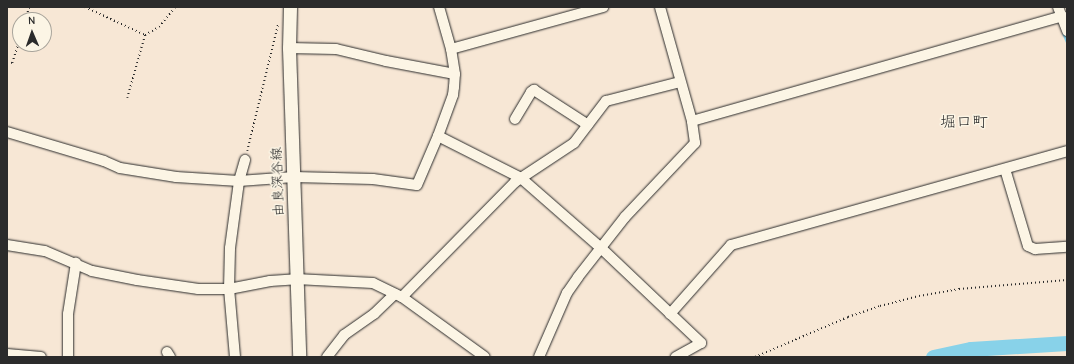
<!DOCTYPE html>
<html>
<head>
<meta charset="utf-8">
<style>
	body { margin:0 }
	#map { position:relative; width:1074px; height:364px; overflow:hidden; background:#f7e7d5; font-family:"Comic Neue","Klee One",sans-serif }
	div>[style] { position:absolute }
	.stream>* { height:2.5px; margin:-1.25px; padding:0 1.25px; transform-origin:1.25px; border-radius:1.25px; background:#88d2e9 }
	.river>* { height:15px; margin:-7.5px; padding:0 7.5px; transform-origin:7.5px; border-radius:7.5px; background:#88d2e9 }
	.path>* { height:1.5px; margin-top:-0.75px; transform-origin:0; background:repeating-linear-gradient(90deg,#2b2b2b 0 1px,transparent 0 4px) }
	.roads { filter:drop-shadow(0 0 1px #2b2b2b) drop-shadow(0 0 1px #2b2b2b) }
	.minor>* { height:10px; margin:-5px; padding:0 5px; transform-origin:5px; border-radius:5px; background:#fcf5e5 }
	.major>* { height:13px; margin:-6.5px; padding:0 6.5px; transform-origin:6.5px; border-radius:6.5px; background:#fcf5e5 }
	span { translate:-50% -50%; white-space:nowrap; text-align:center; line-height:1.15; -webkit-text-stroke:3px #fcf5e5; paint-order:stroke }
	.street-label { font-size:14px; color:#2b2b2b }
	.quarter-label { font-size:16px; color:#2b2b2b }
	.frame { position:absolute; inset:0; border:8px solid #2b2b2b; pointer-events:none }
	.north { position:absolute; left:12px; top:12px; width:40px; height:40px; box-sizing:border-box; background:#fcf5e5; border:1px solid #a8a49b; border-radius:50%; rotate:358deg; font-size:11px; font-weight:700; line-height:16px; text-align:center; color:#2b2b2b }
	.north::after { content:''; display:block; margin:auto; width:14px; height:18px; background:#2b2b2b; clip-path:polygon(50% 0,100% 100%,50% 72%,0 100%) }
</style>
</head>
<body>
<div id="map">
	<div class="stream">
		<div style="left:1064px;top:34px;width:8px;rotate:67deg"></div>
	</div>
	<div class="river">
		<div style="left:933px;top:357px;width:39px;rotate:-12deg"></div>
		<div style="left:971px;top:349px;width:96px;rotate:-3.6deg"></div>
	</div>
	<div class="path">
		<div style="left:85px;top:7px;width:66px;rotate:25deg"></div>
		<div style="left:25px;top:20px;width:14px;rotate:-73deg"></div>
		<div style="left:7px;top:62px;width:5px;rotate:11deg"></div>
		<div style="left:12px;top:63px;width:26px;rotate:-72deg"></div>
		<div style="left:127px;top:98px;width:66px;rotate:-74.1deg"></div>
		<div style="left:145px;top:35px;width:16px;rotate:-30deg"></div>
		<div style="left:159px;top:27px;width:26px;rotate:-51deg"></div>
		<div style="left:247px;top:151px;width:131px;rotate:-76.3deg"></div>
		<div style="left:755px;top:357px;width:101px;rotate:-23.3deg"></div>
		<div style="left:848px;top:317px;width:34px;rotate:-19deg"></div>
		<div style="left:880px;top:306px;width:40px;rotate:-14.4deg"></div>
		<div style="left:919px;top:296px;width:41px;rotate:-9.9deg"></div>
		<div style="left:959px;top:289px;width:108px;rotate:-4.8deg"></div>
	</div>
	<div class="roads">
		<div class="minor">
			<div style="left:1058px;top:7px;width:26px;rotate:69deg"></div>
			<div style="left:289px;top:48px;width:47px;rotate:1.2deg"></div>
			<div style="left:336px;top:49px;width:51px;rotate:13.5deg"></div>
			<div style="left:386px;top:61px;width:70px;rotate:10.7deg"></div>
			<div style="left:451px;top:49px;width:158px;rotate:-15.4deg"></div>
			<div style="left:515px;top:119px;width:31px;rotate:-59deg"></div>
			<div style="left:531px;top:92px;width:4px;rotate:-34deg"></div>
			<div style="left:534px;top:90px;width:64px;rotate:32.9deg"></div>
			<div style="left:692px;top:121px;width:385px;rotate:-15.8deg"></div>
			<div style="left:7px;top:132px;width:101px;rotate:16.6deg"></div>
			<div style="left:104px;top:161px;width:17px;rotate:24deg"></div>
			<div style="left:120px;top:168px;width:57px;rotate:9.1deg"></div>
			<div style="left:176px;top:177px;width:63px;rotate:3.6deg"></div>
			<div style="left:239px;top:181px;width:55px;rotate:-4.2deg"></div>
			<div style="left:294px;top:177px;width:79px;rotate:1.5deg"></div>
			<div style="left:373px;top:179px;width:44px;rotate:7.8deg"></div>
			<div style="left:417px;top:185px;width:53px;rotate:-66.8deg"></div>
			<div style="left:438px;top:136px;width:44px;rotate:-69.9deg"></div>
			<div style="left:453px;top:95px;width:8px;rotate:-83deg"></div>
			<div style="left:454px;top:87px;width:13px;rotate:-86deg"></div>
			<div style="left:455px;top:74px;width:25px;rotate:-99deg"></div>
			<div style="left:451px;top:49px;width:44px;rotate:-105.9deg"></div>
			<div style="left:438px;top:136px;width:93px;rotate:26.8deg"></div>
			<div style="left:521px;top:178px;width:106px;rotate:41.2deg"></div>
			<div style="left:601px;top:248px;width:138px;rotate:43.5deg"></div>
			<div style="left:701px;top:343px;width:29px;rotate:151deg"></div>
			<div style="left:1005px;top:169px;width:80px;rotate:73.4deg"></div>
			<div style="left:1028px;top:246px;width:8px;rotate:23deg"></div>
			<div style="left:1035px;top:249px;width:32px;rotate:-4deg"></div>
			<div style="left:7px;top:245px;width:38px;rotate:9deg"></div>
			<div style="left:45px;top:251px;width:51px;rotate:23.1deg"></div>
			<div style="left:92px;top:271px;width:46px;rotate:11.3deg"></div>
			<div style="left:137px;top:280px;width:62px;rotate:8.4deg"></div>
			<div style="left:198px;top:289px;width:31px"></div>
			<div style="left:229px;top:289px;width:42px;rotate:-11deg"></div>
			<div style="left:270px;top:281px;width:26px;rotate:-4deg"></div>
			<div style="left:296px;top:279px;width:77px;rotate:3deg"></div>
			<div style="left:373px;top:283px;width:32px;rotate:26deg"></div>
			<div style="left:402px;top:297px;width:102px;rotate:35.9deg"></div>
			<div style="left:402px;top:297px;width:161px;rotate:-45.5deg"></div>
			<div style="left:515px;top:182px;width:71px;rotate:-33.5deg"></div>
			<div style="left:574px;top:143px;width:53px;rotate:-52.7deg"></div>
			<div style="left:606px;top:101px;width:76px;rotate:-14.4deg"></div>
			<div style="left:670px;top:314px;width:92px;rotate:-48.5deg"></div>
			<div style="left:731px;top:245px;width:349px;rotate:-15.6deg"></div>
			<div style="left:167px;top:352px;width:6px;rotate:59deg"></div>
			<div style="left:7px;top:354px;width:34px;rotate:5deg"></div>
			<div style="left:68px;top:357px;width:43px;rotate:-90deg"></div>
			<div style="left:68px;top:314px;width:52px;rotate:-81.1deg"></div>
			<div style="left:235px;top:357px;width:68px;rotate:-95deg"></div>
			<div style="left:229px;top:289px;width:41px;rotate:-88.6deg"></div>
			<div style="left:230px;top:248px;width:68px;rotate:-82.3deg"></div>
			<div style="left:239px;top:181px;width:22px;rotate:-74deg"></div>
			<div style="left:327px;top:357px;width:28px;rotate:-52deg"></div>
			<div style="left:344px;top:335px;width:37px;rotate:-35deg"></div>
			<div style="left:374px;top:314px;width:29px;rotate:-44deg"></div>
			<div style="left:539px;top:357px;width:70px;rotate:-66.4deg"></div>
			<div style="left:567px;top:293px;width:19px;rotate:-55deg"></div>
			<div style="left:578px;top:277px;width:76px;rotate:-51.9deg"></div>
			<div style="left:625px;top:217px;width:102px;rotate:-46.6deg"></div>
			<div style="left:695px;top:143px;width:22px;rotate:-98deg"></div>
			<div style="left:692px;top:121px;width:118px;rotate:-105.7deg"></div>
		</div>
		<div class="major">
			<div style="left:290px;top:7px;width:41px;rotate:91.4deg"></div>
			<div style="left:289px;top:48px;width:309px;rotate:88.1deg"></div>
		</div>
	</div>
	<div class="street-label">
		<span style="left:278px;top:182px;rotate:-92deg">由良深谷線</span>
	</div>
	<div class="quarter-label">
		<span style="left:964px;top:122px">堀口町</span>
	</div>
	<div class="frame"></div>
	<div class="north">N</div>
</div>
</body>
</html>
